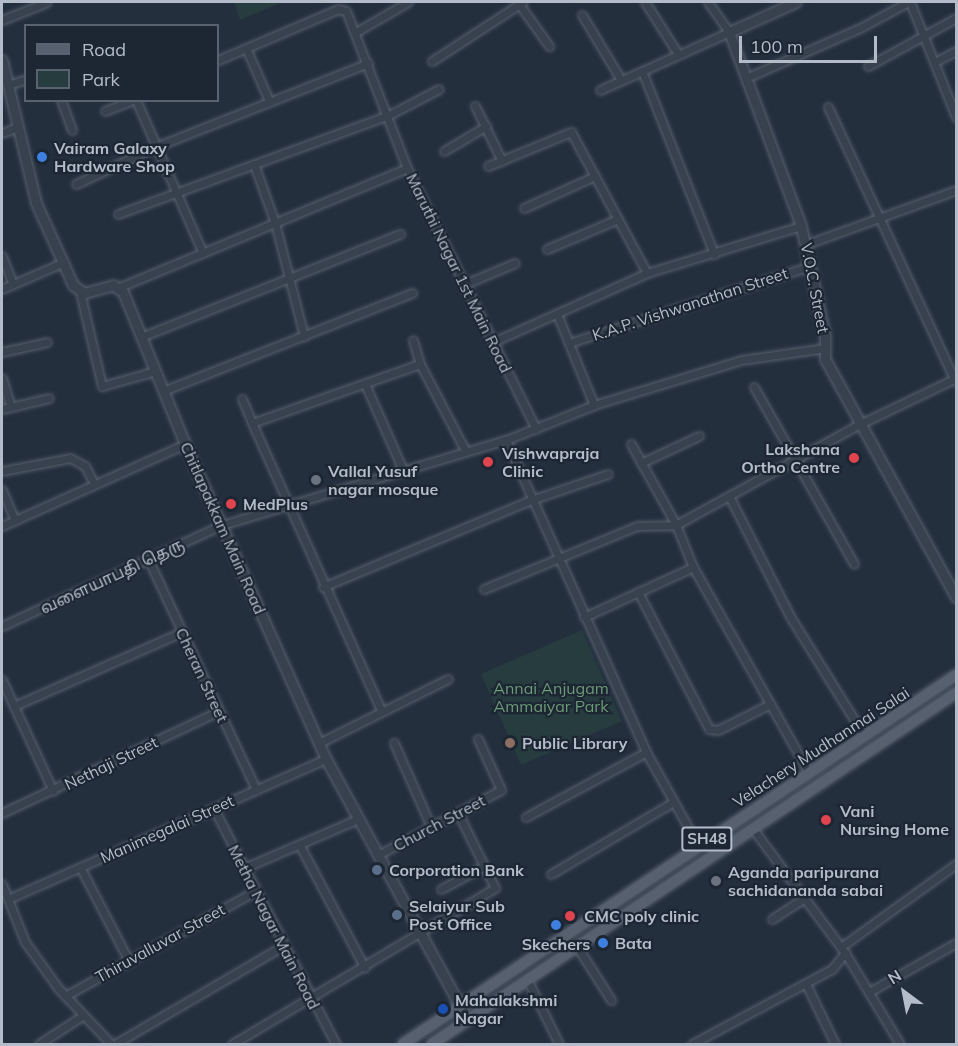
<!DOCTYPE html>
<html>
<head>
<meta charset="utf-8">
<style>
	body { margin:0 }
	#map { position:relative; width:958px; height:1046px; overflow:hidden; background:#242f3e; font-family:Mulish,"Noto Sans Tamil",sans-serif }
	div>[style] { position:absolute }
	.green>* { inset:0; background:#263c3f }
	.roads { filter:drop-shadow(0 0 2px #565f6c) drop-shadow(0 0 2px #565f6c) }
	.minor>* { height:7px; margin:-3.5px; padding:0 3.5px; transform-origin:3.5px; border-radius:3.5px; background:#38414e }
	.tertiary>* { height:9px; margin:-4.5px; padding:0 4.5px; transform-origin:4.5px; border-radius:4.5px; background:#38414e }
	.primary>* { height:10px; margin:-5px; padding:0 5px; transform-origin:5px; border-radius:5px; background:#56606e }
	.dots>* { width:16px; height:16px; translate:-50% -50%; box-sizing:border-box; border:3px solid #1d2633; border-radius:50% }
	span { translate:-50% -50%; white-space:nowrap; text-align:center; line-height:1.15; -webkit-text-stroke:4.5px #1d2633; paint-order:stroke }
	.shield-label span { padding:2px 4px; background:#1d2633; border:2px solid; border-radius:4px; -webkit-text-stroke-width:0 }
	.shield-label { font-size:15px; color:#b4bcc9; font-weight:700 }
	.poi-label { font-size:16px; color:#b4bcc9; font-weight:700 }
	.left { translate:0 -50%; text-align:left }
	.right { translate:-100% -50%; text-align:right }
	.street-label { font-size:16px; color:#b4bcc9 }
	.park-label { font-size:16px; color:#6b9a76 }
	.frame { position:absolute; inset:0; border:3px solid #b4bcc9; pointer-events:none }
	.legend { position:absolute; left:24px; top:24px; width:195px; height:78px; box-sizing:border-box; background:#1d2633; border:2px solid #59626f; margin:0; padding:8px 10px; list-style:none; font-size:18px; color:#b4bcc9 }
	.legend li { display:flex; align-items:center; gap:12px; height:30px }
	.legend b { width:30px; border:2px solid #59626f }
	.north { position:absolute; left:874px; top:962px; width:60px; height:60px; -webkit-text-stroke:4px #1d2633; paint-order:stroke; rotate:328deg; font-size:16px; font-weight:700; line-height:24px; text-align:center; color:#b4bcc9 }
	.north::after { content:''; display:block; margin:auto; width:21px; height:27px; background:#b4bcc9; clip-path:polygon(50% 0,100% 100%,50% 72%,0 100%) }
	.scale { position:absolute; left:739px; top:36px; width:138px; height:27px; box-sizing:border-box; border:3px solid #b4bcc9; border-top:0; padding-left:8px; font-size:18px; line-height:21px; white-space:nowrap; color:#b4bcc9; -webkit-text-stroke:4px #1d2633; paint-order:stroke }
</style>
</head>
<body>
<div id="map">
	<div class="green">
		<div style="clip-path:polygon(234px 2px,283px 2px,240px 20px)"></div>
		<div style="clip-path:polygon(582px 630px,622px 721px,521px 765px,481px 674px)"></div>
	</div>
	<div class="roads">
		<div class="minor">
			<div style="left:645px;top:2px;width:62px;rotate:57.6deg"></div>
			<div style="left:910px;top:2px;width:124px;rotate:68.2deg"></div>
			<div style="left:519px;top:4px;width:52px;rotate:54.5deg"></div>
			<div style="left:582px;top:15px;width:76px;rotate:59deg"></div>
			<div style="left:2px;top:20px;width:48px;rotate:-21.8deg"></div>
			<div style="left:356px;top:32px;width:60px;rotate:-30deg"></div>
			<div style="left:246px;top:48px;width:58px;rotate:66.5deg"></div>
			<div style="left:218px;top:60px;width:130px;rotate:-23deg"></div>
			<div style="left:338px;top:9px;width:8px;rotate:14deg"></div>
			<div style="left:346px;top:11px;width:168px;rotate:68.8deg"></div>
			<div style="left:407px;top:168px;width:291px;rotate:63.7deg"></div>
			<div style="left:432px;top:61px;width:108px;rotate:-33deg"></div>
			<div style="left:935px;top:62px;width:24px;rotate:-28deg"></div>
			<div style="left:868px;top:66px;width:100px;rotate:-28.6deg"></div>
			<div style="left:642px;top:71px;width:197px;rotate:68.5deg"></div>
			<div style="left:746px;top:78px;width:124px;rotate:-23.7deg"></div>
			<div style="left:860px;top:28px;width:55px;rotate:-28.4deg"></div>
			<div style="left:8px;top:85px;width:19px;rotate:-18deg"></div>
			<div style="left:600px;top:90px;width:141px;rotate:-24.2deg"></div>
			<div style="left:729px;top:32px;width:37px;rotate:-125deg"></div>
			<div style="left:61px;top:100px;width:32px;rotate:70deg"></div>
			<div style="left:136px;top:100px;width:167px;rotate:66.4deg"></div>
			<div style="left:475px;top:106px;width:61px;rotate:63.9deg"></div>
			<div style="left:828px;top:107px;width:302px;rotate:65.1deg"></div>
			<div style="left:105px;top:111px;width:29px;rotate:-22deg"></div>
			<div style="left:2px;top:133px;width:14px;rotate:-21deg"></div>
			<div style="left:444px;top:151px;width:49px;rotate:-30.8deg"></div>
			<div style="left:254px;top:164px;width:63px;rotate:70.4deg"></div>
			<div style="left:275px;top:223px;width:117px;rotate:75.6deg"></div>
			<div style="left:488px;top:166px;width:90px;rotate:-22.3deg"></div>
			<div style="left:571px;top:132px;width:160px;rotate:61.7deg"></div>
			<div style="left:76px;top:184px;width:87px;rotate:-25.1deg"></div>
			<div style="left:155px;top:147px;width:229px;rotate:-21.5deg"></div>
			<div style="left:524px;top:208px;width:78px;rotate:-24.3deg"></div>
			<div style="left:118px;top:214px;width:289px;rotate:-20.1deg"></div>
			<div style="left:389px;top:115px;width:56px;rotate:-27.5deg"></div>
			<div style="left:807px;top:244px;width:158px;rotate:-19.9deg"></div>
			<div style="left:547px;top:249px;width:77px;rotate:-22.9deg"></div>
			<div style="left:2px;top:256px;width:30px;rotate:69deg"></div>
			<div style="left:465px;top:284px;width:54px;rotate:-22.8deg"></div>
			<div style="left:120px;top:287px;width:311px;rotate:-22.5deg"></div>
			<div style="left:2px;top:289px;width:68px;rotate:-23.5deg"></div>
			<div style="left:80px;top:292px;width:97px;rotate:76.8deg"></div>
			<div style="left:102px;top:386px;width:55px;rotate:-15.8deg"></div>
			<div style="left:557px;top:314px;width:98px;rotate:67.9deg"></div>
			<div style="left:141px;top:337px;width:279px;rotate:-21.7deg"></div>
			<div style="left:413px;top:340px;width:25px;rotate:74deg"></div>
			<div style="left:420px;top:364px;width:99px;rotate:62.4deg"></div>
			<div style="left:493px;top:342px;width:169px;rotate:-24.1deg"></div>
			<div style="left:647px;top:273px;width:161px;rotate:-17deg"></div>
			<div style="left:569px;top:343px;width:254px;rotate:-17.7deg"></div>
			<div style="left:2px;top:352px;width:46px;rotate:-12.5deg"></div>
			<div style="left:2px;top:378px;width:30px;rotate:73deg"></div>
			<div style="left:365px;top:384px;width:94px;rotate:66.2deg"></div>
			<div style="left:754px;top:387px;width:203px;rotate:60.5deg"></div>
			<div style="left:163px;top:391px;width:268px;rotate:-21.5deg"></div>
			<div style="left:242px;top:399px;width:26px;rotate:67deg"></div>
			<div style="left:2px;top:409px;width:48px;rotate:-13.2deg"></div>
			<div style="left:506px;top:440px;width:342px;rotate:65.8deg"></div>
			<div style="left:646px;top:752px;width:107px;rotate:60.8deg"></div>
			<div style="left:631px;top:444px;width:93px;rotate:60.9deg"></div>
			<div style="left:676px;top:525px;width:45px;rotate:68deg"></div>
			<div style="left:693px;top:567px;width:236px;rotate:60.6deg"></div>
			<div style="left:641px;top:463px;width:64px;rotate:-25deg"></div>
			<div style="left:2px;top:471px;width:69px;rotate:-10.8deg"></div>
			<div style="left:70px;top:458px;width:17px;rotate:28deg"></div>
			<div style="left:85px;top:466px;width:20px;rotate:63deg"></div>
			<div style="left:2px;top:490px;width:33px;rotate:67deg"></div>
			<div style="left:729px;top:496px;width:137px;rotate:63.1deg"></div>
			<div style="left:791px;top:618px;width:140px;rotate:58.1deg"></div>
			<div style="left:2px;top:526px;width:201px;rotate:-24.1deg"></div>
			<div style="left:148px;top:559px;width:255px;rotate:64.9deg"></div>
			<div style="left:323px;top:587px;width:225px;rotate:-22.7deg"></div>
			<div style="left:531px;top:500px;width:81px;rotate:-18.7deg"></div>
			<div style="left:484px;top:589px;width:165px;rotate:-22.4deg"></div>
			<div style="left:637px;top:526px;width:39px;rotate:-1deg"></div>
			<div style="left:676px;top:525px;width:210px;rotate:-28.8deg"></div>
			<div style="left:860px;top:424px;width:106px;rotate:-25.6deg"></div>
			<div style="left:638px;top:592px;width:154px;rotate:62.6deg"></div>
			<div style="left:709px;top:729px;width:9px;rotate:6deg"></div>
			<div style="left:718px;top:730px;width:58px;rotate:-26.6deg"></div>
			<div style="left:584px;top:617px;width:120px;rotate:-24.6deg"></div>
			<div style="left:2px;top:626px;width:242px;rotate:-24.7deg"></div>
			<div style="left:222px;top:525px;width:296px;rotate:-16.7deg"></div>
			<div style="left:506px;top:440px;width:95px;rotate:-21.7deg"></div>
			<div style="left:594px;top:405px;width:154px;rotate:-17deg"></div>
			<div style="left:741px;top:360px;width:85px;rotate:-8.1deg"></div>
			<div style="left:2px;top:680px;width:122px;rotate:65.3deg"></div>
			<div style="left:14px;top:706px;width:184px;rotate:-23.8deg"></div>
			<div style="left:381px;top:710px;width:315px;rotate:-114.2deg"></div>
			<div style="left:252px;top:423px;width:178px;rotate:-19.4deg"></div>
			<div style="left:319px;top:743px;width:144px;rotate:-26.4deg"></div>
			<div style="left:394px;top:743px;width:92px;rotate:66.2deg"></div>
			<div style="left:214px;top:809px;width:265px;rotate:62.6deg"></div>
			<div style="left:2px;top:813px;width:240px;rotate:-25.2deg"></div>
			<div style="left:526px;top:817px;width:136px;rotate:-28.4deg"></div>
			<div style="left:753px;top:829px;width:154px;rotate:53.4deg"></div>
			<div style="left:845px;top:953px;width:106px;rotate:58.9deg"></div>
			<div style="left:299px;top:844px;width:140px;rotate:62deg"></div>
			<div style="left:378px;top:855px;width:139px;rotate:-27.9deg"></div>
			<div style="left:501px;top:790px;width:56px;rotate:-114.3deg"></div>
			<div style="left:80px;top:867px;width:106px;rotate:62.5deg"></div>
			<div style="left:244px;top:868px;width:124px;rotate:-23.3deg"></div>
			<div style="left:551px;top:874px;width:142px;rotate:-30.5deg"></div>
			<div style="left:2px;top:884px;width:62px;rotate:68.4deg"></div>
			<div style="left:25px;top:942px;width:57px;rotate:54.3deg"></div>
			<div style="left:58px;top:988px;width:77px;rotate:46.6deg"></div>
			<div style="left:441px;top:889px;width:49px;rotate:-28.1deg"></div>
			<div style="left:8px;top:899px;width:347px;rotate:-23.8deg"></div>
			<div style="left:772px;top:919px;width:38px;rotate:-33deg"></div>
			<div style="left:841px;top:947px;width:142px;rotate:-35.8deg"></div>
			<div style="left:578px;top:948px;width:62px;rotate:57.6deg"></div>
			<div style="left:528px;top:981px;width:70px;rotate:63.8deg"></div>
			<div style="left:806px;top:984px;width:67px;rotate:64.2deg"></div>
			<div style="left:869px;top:992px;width:100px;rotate:-29.4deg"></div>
			<div style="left:65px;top:996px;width:217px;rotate:-28.9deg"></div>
			<div style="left:39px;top:1044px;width:51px;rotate:-33.1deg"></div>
			<div style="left:115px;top:1044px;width:194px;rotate:-30.3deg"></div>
			<div style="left:232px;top:1044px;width:306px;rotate:-30.7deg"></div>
			<div style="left:495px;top:888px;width:84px;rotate:-116.3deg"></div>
			<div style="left:692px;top:1044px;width:159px;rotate:-28.2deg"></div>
			<div style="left:832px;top:969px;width:21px;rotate:-51deg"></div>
		</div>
		<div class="tertiary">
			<div style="left:796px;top:2px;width:73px;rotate:155.9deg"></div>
			<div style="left:729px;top:32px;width:207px;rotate:69.6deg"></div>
			<div style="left:801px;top:226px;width:112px;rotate:77.6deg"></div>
			<div style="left:825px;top:335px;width:24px;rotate:90deg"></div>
			<div style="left:825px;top:359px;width:272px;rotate:61.2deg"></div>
			<div style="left:2px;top:60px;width:147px;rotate:76.6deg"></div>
			<div style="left:36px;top:203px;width:90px;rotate:65.7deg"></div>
			<div style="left:73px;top:285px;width:14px;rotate:36deg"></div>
			<div style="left:84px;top:293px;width:30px;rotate:-15deg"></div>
			<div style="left:113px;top:285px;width:12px;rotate:35deg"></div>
			<div style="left:123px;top:292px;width:164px;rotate:67.8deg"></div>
			<div style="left:185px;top:444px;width:345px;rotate:65.9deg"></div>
			<div style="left:326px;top:759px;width:297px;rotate:61.5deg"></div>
		</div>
		<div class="primary">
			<div style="left:403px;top:1044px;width:665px;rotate:-33.71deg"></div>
			<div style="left:432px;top:1044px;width:631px;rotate:-33.82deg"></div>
		</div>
	</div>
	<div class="dots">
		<div style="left:42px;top:157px;background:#3f7fe0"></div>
		<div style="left:854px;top:458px;background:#e0444e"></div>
		<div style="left:488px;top:462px;background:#e0444e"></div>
		<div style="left:316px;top:480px;background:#6b7280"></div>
		<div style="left:231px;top:504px;background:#e0444e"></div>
		<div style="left:510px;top:743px;background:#8d6e63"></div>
		<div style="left:826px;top:820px;background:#e0444e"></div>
		<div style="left:377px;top:870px;background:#5c6f8a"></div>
		<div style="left:716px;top:881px;background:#6b7280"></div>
		<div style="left:397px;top:915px;background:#5c6f8a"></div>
		<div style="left:570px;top:916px;background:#e0444e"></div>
		<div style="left:556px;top:925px;background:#3f7fe0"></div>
		<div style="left:603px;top:943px;background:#3f7fe0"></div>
		<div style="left:443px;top:1009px;background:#1a4fb4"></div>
	</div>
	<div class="shield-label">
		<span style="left:707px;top:839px">SH48</span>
	</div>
	<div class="poi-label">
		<span class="left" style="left:54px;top:157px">Vairam Galaxy<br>Hardware Shop</span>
		<span class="right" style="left:840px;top:458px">Lakshana<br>Ortho Centre</span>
		<span class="left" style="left:502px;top:462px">Vishwapraja<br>Clinic</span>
		<span class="left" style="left:328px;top:480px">Vallal Yusuf<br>nagar mosque</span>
		<span class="left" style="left:243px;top:504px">MedPlus</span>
		<span class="left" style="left:522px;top:743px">Public Library</span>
		<span class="left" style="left:840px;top:820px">Vani<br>Nursing Home</span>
		<span class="left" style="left:389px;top:870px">Corporation Bank</span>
		<span class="left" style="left:728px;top:881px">Aganda paripurana<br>sachidananda sabai</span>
		<span class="left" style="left:409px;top:915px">Selaiyur Sub<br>Post Office</span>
		<span class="left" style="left:584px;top:916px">CMC poly clinic</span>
		<span class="left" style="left:615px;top:943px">Bata</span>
		<span style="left:556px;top:944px">Skechers</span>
		<span class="left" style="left:455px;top:1009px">Mahalakshmi<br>Nagar</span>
	</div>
	<div class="street-label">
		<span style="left:459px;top:273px;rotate:64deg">Maruthi Nagar 1st Main Road</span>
		<span style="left:815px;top:288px;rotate:79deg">V.O.C. Street</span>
		<span style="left:690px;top:304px;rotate:-18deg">K.A.P. Vishwanathan Street</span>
		<span style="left:223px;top:528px;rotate:66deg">Chitlapakkam Main Road</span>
		<span style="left:112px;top:576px;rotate:-25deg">வளையாபதி தெரு</span>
		<span style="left:202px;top:675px;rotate:65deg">Cheran Street</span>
		<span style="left:821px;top:747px;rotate:-33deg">Velachery Mudhanmai Salai</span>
		<span style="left:111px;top:763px;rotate:-26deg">Nethaji Street</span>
		<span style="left:439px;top:823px;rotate:-28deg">Church Street</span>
		<span style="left:167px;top:829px;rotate:-24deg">Manimegalai Street</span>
		<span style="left:274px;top:927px;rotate:63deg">Metha Nagar Main Road</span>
		<span style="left:160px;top:943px;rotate:-29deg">Thiruvalluvar Street</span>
	</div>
	<div class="park-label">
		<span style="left:551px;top:697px">Annai Anjugam<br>Ammaiyar Park</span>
	</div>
	<div class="frame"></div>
	<ul class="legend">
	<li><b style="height:8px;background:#56606e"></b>Road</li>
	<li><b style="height:16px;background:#263c3f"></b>Park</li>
	</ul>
	<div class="north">N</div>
	<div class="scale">100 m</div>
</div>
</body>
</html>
